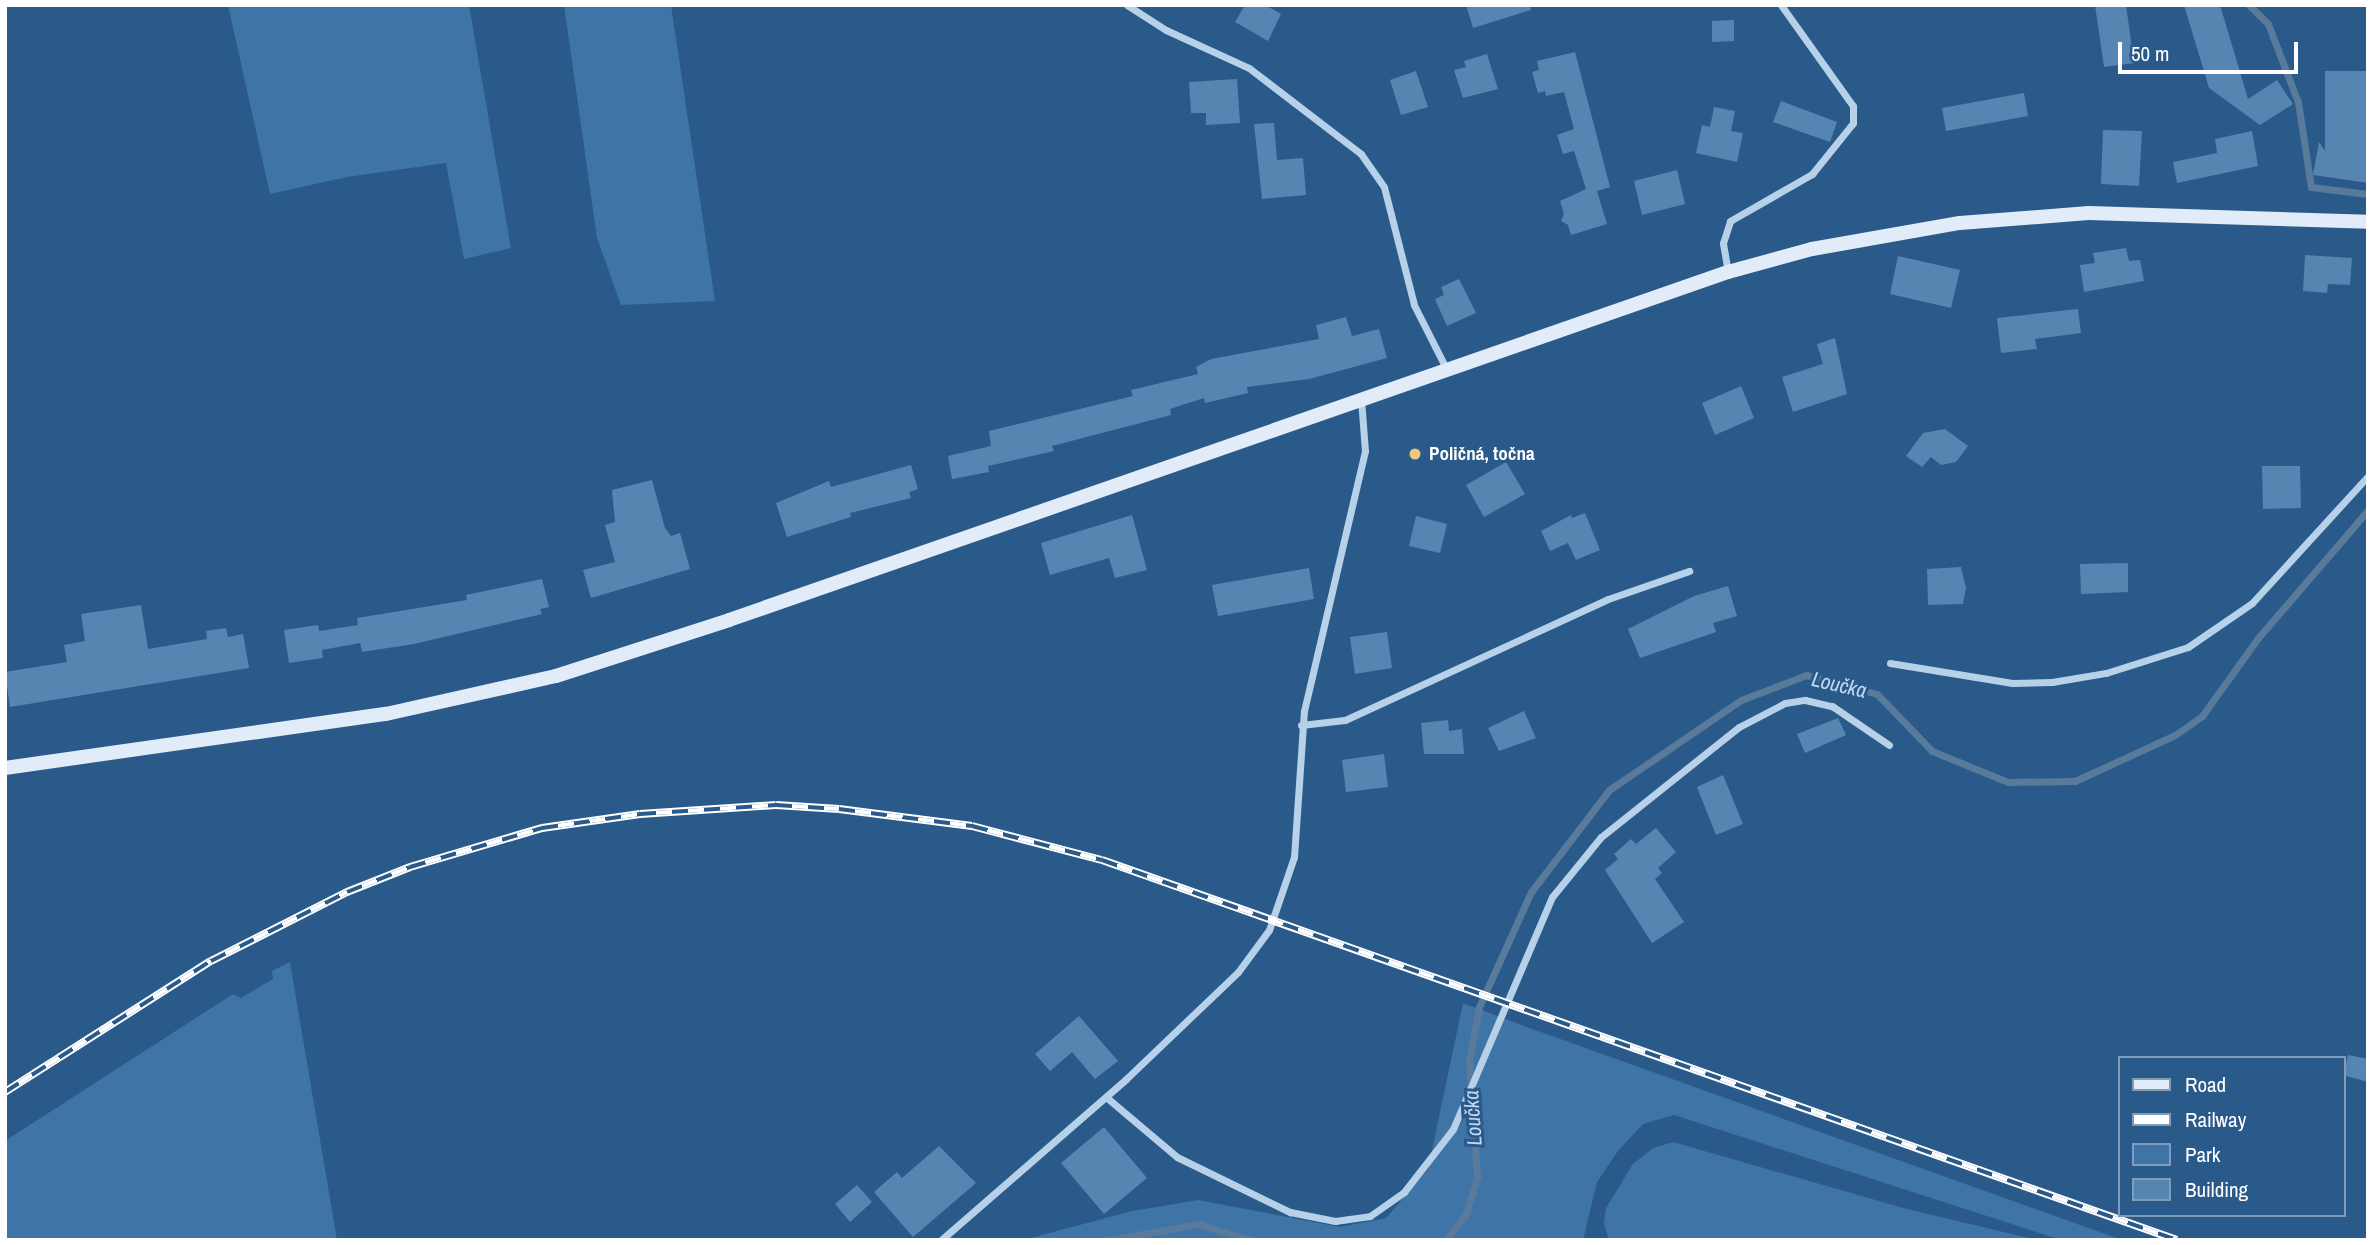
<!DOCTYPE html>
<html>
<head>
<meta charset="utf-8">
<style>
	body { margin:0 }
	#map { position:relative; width:2373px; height:1245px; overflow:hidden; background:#295a8a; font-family:"Archivo Narrow",sans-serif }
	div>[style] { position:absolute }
	.green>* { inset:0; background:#3e74a6 }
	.stream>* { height:7px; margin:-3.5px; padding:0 3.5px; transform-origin:3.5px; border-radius:3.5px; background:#597a9a }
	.building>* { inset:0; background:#5685b2 }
	.minor>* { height:7px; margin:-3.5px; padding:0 3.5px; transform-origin:3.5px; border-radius:3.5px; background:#b7d1e9 }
	.secondary>* { height:14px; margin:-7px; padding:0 7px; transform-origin:7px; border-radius:7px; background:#e1ecf8 }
	.rail>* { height:8px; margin-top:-4px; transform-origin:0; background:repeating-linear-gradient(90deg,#295a8a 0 16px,#fff 0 32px); box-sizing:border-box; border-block:2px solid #fff }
	.dots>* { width:19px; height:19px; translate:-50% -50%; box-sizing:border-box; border:4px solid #295a8a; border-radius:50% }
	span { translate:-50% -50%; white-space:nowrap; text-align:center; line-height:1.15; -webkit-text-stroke:6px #295a8a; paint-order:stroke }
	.poi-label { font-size:19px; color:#fff; font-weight:700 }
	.left { translate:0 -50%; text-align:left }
	.water-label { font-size:21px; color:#c3daf0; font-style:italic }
	.frame { position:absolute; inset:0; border:7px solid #fff; pointer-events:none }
	.legend { position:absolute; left:2118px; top:1056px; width:228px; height:161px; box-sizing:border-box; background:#295a8a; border:2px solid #7f9cb9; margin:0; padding:9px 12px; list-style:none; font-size:21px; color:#fff }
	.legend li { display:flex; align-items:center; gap:14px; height:35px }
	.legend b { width:35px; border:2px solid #7f9cb9 }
	.scale { position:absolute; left:2118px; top:42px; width:180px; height:32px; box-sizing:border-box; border:4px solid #fff; border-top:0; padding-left:9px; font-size:21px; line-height:24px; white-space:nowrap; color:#fff; -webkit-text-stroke:5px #295a8a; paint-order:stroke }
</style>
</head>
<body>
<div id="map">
	<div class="green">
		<div style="clip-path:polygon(228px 5px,469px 5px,511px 248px,464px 259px,446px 163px,347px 177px,270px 194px)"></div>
		<div style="clip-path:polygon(564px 5px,671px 5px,715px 301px,621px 305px,597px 238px)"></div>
		<div style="clip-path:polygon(290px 962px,337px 1240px,5px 1240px,5px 1141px,233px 994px,241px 998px,273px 979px,272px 971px)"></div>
		<div style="clip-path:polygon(1463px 1003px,1524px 1026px,2122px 1240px,2061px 1240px,1674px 1115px,1643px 1124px,1618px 1151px,1597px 1182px,1583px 1240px,1023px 1240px,1132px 1211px,1198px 1200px,1340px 1227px,1386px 1218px,1428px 1169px)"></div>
		<div style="clip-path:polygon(1673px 1142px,1907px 1209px,2037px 1240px,1609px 1240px,1604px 1223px,1606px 1208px,1633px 1164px,1653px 1148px)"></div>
	</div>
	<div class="stream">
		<div style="left:2249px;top:5px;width:27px;rotate:45deg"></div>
		<div style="left:2268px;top:24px;width:84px;rotate:69deg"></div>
		<div style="left:2298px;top:102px;width:86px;rotate:81.3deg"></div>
		<div style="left:2311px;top:187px;width:57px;rotate:7deg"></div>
		<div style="left:1109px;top:1240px;width:91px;rotate:-10.1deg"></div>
		<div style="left:1199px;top:1224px;width:53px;rotate:17.4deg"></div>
		<div style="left:1446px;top:1240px;width:33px;rotate:-52deg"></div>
		<div style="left:1466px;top:1214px;width:39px;rotate:-73deg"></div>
		<div style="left:1477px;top:1177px;width:117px;rotate:-93.9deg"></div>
		<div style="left:1469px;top:1060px;width:54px;rotate:-79.3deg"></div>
		<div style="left:1479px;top:1007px;width:126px;rotate:-65.7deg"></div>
		<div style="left:1531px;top:892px;width:128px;rotate:-52.6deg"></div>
		<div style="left:1609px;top:790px;width:160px;rotate:-34.3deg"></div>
		<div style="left:1741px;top:700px;width:70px;rotate:-21deg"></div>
		<div style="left:1806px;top:675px;width:73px;rotate:15deg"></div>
		<div style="left:1877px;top:694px;width:79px;rotate:46deg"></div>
		<div style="left:1932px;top:751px;width:82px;rotate:22.2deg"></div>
		<div style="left:2008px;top:782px;width:67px;rotate:-0.9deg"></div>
		<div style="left:2075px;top:781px;width:110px;rotate:-24.7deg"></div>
		<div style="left:2175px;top:735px;width:33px;rotate:-35deg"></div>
		<div style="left:2202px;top:716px;width:96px;rotate:-54.3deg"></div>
		<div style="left:2258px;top:638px;width:169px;rotate:-49.3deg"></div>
	</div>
	<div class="building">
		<div style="clip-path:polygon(1245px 5px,1265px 5px,1281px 14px,1268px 41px,1235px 22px)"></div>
		<div style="clip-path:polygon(1466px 5px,1530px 5px,1531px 10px,1473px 28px)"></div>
		<div style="clip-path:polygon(2095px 5px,2126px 5px,2134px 63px,2104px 67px)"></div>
		<div style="clip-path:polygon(2184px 5px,2220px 5px,2248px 99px,2277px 80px,2293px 104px,2260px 125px,2209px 88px)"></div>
		<div style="clip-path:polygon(1734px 20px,1734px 41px,1712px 42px,1712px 21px)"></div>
		<div style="clip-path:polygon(1575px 52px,1610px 187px,1597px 191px,1607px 224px,1571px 235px,1568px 225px,1561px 221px,1564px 214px,1560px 201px,1586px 189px,1574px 151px,1563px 154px,1557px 135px,1574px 129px,1564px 92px,1546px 96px,1545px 91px,1538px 93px,1532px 72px,1539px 70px,1537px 61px)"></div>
		<div style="clip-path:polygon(1487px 54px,1498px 89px,1463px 98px,1454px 70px,1466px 67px,1464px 61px)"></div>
		<div style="clip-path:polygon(1416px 71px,1428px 107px,1401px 115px,1390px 80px)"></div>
		<div style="clip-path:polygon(2325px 71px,2368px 71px,2368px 183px,2313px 175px,2319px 142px,2325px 151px)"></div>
		<div style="clip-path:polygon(1237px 79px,1240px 123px,1206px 125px,1206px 113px,1191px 113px,1189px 82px)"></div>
		<div style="clip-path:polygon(2024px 93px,2028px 116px,1946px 131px,1942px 108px)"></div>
		<div style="clip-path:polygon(1781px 101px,1837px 122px,1830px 142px,1773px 122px)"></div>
		<div style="clip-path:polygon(1714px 107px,1735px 111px,1731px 131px,1743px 133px,1737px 162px,1696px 153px,1702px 125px,1710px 127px)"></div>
		<div style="clip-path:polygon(1274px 123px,1277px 160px,1303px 158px,1306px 195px,1262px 199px,1254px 124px)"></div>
		<div style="clip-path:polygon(2103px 130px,2142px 131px,2139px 186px,2101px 184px)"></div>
		<div style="clip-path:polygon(2252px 131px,2258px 166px,2177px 183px,2173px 162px,2217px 153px,2215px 139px)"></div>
		<div style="clip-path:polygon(1677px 170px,1685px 204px,1642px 215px,1634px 181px)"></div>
		<div style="clip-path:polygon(2126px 248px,2129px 261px,2140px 260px,2144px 281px,2084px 292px,2080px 265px,2095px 263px,2093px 253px)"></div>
		<div style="clip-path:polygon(2305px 255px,2352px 258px,2350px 285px,2328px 284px,2327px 293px,2303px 291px)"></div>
		<div style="clip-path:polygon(1898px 256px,1960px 270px,1951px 308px,1890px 294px)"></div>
		<div style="clip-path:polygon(1459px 279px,1476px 313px,1447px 326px,1435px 299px,1444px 295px,1441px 287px)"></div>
		<div style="clip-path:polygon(2078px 309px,2081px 333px,2035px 339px,2037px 349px,2001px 353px,1997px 318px)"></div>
		<div style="clip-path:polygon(1346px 317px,1352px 336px,1379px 329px,1387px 358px,1309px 379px,1247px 387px,1248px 393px,1218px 400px,1205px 403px,1204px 398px,1170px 409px,1171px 415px,1052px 446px,1054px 451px,988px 466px,989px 472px,952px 479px,948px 456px,991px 446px,989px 431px,1133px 396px,1131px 390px,1198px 374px,1196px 367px,1211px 359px,1319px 339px,1316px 325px)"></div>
		<div style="clip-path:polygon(1835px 338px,1847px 394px,1793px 412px,1782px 377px,1823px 364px,1817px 344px)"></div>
		<div style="clip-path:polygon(1741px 386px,1754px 418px,1715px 435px,1702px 403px)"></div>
		<div style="clip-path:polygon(1945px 429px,1968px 446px,1956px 462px,1941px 465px,1931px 457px,1922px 467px,1906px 456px,1923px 433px)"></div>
		<div style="clip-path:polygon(1506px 462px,1525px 494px,1484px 517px,1466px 485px)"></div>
		<div style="clip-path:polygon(911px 465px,918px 489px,909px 492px,911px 498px,850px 513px,851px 517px,787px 537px,776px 503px,829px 481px,831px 487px)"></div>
		<div style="clip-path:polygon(2262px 466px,2300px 466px,2301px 508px,2263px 509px)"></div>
		<div style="clip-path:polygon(652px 480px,665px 528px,671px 536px,680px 533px,690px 569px,591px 598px,583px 570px,615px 562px,605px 525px,615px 522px,612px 490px)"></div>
		<div style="clip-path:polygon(1585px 513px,1600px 550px,1576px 560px,1568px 543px,1550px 551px,1541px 531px,1571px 515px,1572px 518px)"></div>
		<div style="clip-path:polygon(1132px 515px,1147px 570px,1115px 578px,1109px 558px,1050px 575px,1041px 543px)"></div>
		<div style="clip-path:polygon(1416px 516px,1447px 524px,1440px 553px,1409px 546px)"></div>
		<div style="clip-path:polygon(2128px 563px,2128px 592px,2081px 594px,2080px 564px)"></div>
		<div style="clip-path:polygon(1961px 567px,1966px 588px,1963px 604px,1928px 605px,1927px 569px)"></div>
		<div style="clip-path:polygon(1309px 568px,1314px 599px,1218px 616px,1212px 585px)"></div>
		<div style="clip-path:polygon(542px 579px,549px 607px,540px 609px,542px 614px,414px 644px,362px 652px,360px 643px,322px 650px,323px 658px,289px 663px,284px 630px,318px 625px,319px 631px,358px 625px,357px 618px,467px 600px,466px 595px)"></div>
		<div style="clip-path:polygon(1728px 586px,1737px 616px,1713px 623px,1716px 632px,1640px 658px,1628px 629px,1694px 596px)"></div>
		<div style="clip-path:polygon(141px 605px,148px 649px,207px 639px,206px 631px,226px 628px,228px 637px,243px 634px,249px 668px,10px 707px,5px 672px,67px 662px,64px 645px,85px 641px,81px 614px)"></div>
		<div style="clip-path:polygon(1387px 632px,1392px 668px,1355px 674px,1350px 637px)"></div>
		<div style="clip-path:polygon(1524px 711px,1536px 738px,1499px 751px,1488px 728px)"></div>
		<div style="clip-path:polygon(1838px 718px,1846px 735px,1805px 753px,1797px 734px)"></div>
		<div style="clip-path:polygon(1448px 720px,1449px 731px,1462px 729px,1464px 754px,1424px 754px,1421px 723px)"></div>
		<div style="clip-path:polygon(1384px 754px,1388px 787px,1346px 792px,1342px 760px)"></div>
		<div style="clip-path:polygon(1723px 775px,1743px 824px,1716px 835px,1697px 787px)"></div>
		<div style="clip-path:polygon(1656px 828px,1676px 852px,1658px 868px,1662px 873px,1655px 879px,1684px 922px,1652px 943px,1605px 870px,1618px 859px,1614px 854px,1631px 839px,1636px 844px)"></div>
		<div style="clip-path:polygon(1079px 1016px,1118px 1061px,1095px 1079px,1072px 1052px,1050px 1071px,1035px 1054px)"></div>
		<div style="clip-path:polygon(2348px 1055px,2368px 1059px,2368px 1082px,2343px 1075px)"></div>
		<div style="clip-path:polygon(1104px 1127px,1147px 1178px,1104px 1214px,1061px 1163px)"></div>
		<div style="clip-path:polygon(939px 1146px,976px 1183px,913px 1237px,874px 1192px,897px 1172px,902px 1178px)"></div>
		<div style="clip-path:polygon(857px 1185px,872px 1202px,850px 1222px,835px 1204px)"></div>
	</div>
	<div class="minor">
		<div style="left:1127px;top:5px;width:46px;rotate:32.7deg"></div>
		<div style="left:1166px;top:30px;width:91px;rotate:24.6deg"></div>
		<div style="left:1249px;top:68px;width:141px;rotate:37.5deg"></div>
		<div style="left:1361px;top:154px;width:40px;rotate:55.1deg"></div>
		<div style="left:1384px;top:187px;width:122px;rotate:75.7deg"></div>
		<div style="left:1414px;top:305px;width:71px;rotate:63.1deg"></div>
		<div style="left:1728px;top:272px;width:29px;rotate:-100deg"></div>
		<div style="left:1723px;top:243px;width:23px;rotate:-72deg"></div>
		<div style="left:1730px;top:221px;width:95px;rotate:-29.8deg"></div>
		<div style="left:1812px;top:174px;width:65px;rotate:-51.2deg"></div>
		<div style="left:1853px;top:123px;width:17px;rotate:-90deg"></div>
		<div style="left:1853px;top:106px;width:124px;rotate:-125.5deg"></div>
		<div style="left:1890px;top:663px;width:124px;rotate:9.3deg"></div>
		<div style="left:2012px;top:683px;width:40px;rotate:-1.4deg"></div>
		<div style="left:2052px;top:682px;width:55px;rotate:-9.5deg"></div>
		<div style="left:2106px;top:673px;width:86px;rotate:-17.6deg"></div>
		<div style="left:2188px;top:647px;width:78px;rotate:-34.5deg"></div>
		<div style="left:2252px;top:603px;width:172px;rotate:-47.6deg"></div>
		<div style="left:1301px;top:725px;width:44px;rotate:-6.5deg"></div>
		<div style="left:1345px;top:720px;width:289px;rotate:-24.7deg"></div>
		<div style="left:1608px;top:599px;width:86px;rotate:-19.1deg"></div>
		<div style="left:1106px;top:1097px;width:93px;rotate:40.2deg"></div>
		<div style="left:1177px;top:1157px;width:126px;rotate:26deg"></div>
		<div style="left:1290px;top:1212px;width:46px;rotate:11.3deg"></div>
		<div style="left:1335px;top:1221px;width:35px;rotate:-8deg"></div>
		<div style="left:1370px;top:1216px;width:42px;rotate:-35.2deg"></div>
		<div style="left:1404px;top:1192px;width:80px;rotate:-52.1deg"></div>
		<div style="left:1453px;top:1129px;width:252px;rotate:-66.9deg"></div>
		<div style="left:1552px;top:897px;width:77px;rotate:-50.8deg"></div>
		<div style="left:1601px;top:837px;width:176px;rotate:-38.6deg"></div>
		<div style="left:1739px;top:727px;width:52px;rotate:-27.6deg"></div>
		<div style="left:1785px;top:703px;width:20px;rotate:-9deg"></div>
		<div style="left:1805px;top:700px;width:28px;rotate:13deg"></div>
		<div style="left:1832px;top:706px;width:69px;rotate:34.4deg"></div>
		<div style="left:941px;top:1240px;width:245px;rotate:-41deg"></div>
		<div style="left:1126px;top:1079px;width:155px;rotate:-43.7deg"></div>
		<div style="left:1238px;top:972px;width:52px;rotate:-53.6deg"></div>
		<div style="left:1269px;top:930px;width:77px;rotate:-71.1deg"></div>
		<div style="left:1294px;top:857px;width:146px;rotate:-86.1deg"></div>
		<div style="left:1304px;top:711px;width:267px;rotate:-76.8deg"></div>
		<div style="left:1365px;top:451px;width:52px;rotate:-94.4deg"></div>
	</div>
	<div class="secondary">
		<div style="left:5px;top:768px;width:385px;rotate:-8.1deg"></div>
		<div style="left:386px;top:714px;width:174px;rotate:-12.6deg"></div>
		<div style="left:556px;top:676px;width:182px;rotate:-17.9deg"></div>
		<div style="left:729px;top:620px;width:1058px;rotate:-19.21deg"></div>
		<div style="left:1728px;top:272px;width:87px;rotate:-15.3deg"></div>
		<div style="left:1812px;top:249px;width:150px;rotate:-10deg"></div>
		<div style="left:1960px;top:223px;width:129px;rotate:-4.4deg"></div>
		<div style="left:2089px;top:213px;width:279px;rotate:1.8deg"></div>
	</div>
	<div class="rail">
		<div style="left:5px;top:1092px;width:244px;rotate:-32.5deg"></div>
		<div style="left:211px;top:961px;width:153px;rotate:-26.9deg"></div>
		<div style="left:347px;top:892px;width:68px;rotate:-21.6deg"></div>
		<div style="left:410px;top:867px;width:138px;rotate:-16.5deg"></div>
		<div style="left:542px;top:828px;width:99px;rotate:-8.1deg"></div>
		<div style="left:640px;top:814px;width:136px;rotate:-3.8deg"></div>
		<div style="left:776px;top:805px;width:63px;rotate:3.6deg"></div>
		<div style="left:839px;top:809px;width:134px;rotate:7.3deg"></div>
		<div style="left:972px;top:826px;width:134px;rotate:14.7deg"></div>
		<div style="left:1102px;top:860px;width:1140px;rotate:19.47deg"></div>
	</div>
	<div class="dots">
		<div style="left:1415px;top:454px;background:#f0c77e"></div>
	</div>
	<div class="poi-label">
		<span class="left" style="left:1429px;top:454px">Poličná, točna</span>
	</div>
	<div class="water-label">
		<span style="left:1839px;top:685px;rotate:13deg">Loučka</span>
		<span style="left:1473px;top:1118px;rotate:-94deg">Loučka</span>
	</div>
	<div class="frame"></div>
	<ul class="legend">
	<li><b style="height:9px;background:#e1ecf8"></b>Road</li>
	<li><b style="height:9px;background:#fff"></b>Railway</li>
	<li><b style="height:19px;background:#3e74a6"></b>Park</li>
	<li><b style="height:19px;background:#5685b2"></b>Building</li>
	</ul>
	<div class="scale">50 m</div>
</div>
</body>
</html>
